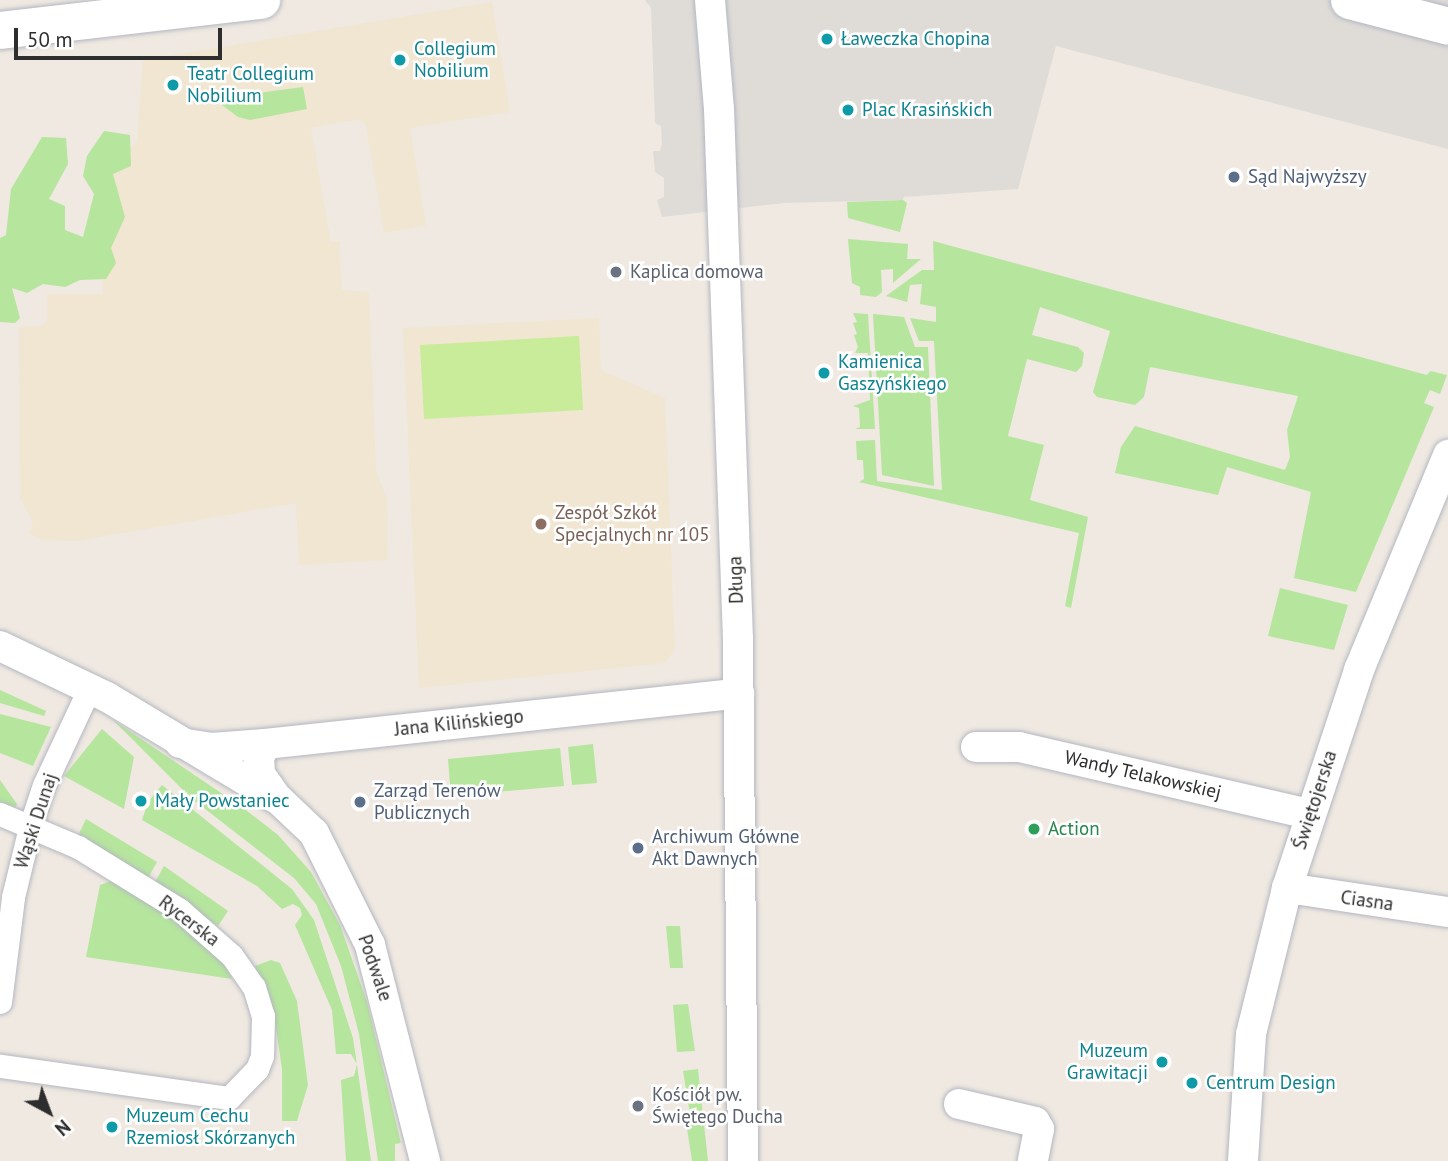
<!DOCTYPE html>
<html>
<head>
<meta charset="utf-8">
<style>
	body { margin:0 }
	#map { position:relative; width:1448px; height:1161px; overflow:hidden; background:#efe9e1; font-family:"PT Sans",sans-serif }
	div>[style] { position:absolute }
	.education>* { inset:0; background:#f0e6d1 }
	.green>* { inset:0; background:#b6e59e }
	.pitch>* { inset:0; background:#c9ec9a }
	.plaza>* { inset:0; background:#dfdcd8 }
	.roads { filter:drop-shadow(0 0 2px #b4b7c1) drop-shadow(0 0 2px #b4b7c1) }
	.pedestrian>* { height:23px; margin:-11.5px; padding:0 11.5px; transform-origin:11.5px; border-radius:11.5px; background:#fff }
	.minor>* { height:30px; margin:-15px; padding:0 15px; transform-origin:15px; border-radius:15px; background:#fff }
	.tertiary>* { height:37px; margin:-18.5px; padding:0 18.5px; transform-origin:18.5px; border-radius:18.5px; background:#fff }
	.dots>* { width:19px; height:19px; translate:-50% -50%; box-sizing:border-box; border:4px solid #fff; border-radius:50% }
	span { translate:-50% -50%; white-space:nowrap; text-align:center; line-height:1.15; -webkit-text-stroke:5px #fff; paint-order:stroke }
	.culture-label { font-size:19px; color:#0d838f }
	.left { translate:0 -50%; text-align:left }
	.right { translate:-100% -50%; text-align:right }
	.service-label { font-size:19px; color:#4e5e75 }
	.worship-label { font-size:19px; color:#5b616d }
	.education-label { font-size:19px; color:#785e54 }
	.street-label { font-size:19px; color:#2e2e2e }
	.leisure-label { font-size:19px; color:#27864d }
	.north { position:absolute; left:14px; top:1077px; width:70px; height:70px; -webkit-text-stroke:5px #fff; paint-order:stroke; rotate:139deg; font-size:19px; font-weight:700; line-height:28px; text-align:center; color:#2e2e2e }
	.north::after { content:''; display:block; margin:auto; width:24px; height:32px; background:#2e2e2e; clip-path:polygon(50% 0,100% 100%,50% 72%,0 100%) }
	.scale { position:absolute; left:14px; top:28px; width:208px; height:32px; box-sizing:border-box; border:4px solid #2e2e2e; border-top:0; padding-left:9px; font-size:21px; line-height:24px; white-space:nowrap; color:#2e2e2e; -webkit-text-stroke:5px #fff; paint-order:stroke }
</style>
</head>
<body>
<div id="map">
	<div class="education">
		<div style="clip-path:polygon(492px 2px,510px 112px,410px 128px,426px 225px,384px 233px,366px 125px,359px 119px,311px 128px,331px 242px,339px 241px,342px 290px,369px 292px,376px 470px,387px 499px,388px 560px,299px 565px,296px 503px,76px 541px,42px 540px,29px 533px,33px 522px,20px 498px,19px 327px,42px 326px,47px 320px,47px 294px,103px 294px,100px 181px,137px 141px,143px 60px)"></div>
		<div style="clip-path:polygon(599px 318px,601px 370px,665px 398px,675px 649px,665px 663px,419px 688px,403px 328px)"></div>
	</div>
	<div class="green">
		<div style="clip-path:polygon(303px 87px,307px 109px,250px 120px,238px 117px,214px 99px)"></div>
		<div style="clip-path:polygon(104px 131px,130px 135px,131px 166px,113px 174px,125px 217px,111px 248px,116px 263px,106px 279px,80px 280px,65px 287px,43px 284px,27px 293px,12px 288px,20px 318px,15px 323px,0 322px,0 238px,6px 235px,11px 189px,42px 137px,66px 138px,68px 164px,49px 199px,65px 206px,65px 230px,83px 237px,94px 194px,83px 176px,87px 156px)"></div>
		<div style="clip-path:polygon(903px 200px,907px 203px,900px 232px,848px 218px,847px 202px)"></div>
		<div style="clip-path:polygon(848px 239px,908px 244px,907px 259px,921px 259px,893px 283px,893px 269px,881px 270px,882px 292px,876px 297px,860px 295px,860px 287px,852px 283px)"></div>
		<div style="clip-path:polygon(933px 241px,1427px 375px,1430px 371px,1447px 375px,1440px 394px,1430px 390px,1424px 403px,1434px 407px,1356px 592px,1294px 578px,1311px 492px,1227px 467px,1218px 495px,1115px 473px,1121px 447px,1135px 426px,1285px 470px,1290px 457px,1287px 430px,1298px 396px,1150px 367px,1144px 397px,1135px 405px,1097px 397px,1093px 392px,1110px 331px,1040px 307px,1032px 335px,1078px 347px,1084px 353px,1082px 366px,1076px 372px,1027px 359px,1008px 436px,1044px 445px,1030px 500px,1088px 517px,1071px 608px,1065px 606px,1079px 533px,859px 482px,864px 479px,863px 460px,857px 460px,856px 441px,875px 440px,877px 481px,942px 490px,934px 341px,919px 341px,910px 318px,936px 322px,936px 307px,920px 304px,922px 284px,910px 285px,907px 302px,886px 296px,922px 270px,934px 270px)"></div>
		<div style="clip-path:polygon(853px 313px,868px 314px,875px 429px,855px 429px,860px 427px,859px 408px,853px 406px,870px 400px,868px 353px,855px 353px,858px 347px,854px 335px,857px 334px,853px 323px,857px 322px)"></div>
		<div style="clip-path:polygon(873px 314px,904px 317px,915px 347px,928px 347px,934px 486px,882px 475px)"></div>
		<div style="clip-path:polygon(1280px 588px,1348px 605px,1334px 650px,1268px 636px)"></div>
		<div style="clip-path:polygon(0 690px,46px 711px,44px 716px,0 703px)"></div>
		<div style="clip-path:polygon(0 714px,51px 727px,33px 766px,0 753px)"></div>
		<div style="clip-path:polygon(113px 720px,242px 807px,278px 835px,311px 872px,340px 925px,367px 1002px,401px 1143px,395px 1144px,395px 1161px,378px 1161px,359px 1034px,341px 966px,316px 904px,294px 878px,191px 798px)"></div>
		<div style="clip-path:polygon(102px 729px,134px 757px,124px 809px,64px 776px)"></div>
		<div style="clip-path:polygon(593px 744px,597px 783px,572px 785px,568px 747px)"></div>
		<div style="clip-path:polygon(560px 748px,564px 786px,451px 796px,448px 759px)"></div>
		<div style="clip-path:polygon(0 780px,17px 804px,16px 807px,0 802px)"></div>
		<div style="clip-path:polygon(162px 785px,292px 889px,314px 920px,353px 1038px,371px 1161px,346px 1161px,341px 1080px,354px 1076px,357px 1064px,351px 1054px,336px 1054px,332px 1010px,295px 925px,302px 915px,300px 908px,293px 904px,282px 909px,257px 886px,142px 820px,148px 802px)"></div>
		<div style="clip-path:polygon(86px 819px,157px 862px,148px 878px,76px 840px)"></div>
		<div style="clip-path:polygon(164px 866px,228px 911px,218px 926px,155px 882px)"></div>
		<div style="clip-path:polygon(114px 880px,216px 947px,232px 979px,86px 957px,100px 885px)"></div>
		<div style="clip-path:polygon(666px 926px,680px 926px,683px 968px,670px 968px)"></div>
		<div style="clip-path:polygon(271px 960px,280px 963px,297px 1001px,308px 1085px,297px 1121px,282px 1121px,282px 1069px,274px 1015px,255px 966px)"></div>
		<div style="clip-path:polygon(688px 1004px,695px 1051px,677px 1052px,673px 1005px)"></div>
		<div style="clip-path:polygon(698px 1069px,708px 1161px,692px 1161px,686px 1122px,690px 1114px,683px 1071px)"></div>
	</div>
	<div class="pitch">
		<div style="clip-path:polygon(579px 336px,583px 410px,424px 419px,420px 345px)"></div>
	</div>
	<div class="plaza">
		<div style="clip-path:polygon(645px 0,1448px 0,1448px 149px,1056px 46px,1018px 189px,904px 197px,903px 200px,784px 203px,662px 217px,657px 200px,664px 197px,664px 178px,655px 172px,653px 151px,660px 151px,662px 144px,661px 126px,655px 123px,651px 8px)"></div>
	</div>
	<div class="roads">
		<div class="pedestrian">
			<div style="left:0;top:814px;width:85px;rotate:22.9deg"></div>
			<div style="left:78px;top:847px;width:120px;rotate:31.7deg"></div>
			<div style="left:180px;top:910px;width:69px;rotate:41.5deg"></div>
			<div style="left:232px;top:956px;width:38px;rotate:55deg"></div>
			<div style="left:254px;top:987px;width:30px;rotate:73deg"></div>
			<div style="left:263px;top:1016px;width:40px;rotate:91.4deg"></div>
			<div style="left:262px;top:1056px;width:14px;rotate:111deg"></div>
			<div style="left:257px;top:1069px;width:40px;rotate:134deg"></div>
			<div style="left:229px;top:1098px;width:231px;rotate:-172deg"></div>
			<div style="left:0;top:1002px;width:106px;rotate:-82.9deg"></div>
			<div style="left:13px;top:897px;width:72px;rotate:-76.3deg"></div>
			<div style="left:30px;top:827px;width:44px;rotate:-71.6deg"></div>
			<div style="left:44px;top:785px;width:106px;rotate:-64.9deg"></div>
		</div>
		<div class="minor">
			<div style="left:710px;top:0;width:109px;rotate:85.3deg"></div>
			<div style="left:719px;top:109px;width:530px;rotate:87.95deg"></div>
			<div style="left:738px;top:639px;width:522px;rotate:89.45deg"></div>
			<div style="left:0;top:646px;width:119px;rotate:25.5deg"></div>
			<div style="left:107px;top:697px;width:196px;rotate:31deg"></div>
			<div style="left:180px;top:743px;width:31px;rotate:9deg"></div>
			<div style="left:211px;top:748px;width:54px;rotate:-4.2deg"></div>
			<div style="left:265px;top:744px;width:477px;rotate:-6.1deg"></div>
			<div style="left:265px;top:744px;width:15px;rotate:113deg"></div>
			<div style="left:259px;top:758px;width:16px;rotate:86deg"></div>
			<div style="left:260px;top:774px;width:29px;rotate:55deg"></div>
			<div style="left:277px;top:798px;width:51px;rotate:43.4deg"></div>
			<div style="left:314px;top:833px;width:125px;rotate:63.4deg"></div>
			<div style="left:370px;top:945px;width:223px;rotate:75.7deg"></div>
			<div style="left:976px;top:747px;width:43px"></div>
			<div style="left:1019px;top:747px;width:298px;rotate:13deg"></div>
			<div style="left:1287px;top:888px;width:163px;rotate:8.5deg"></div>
			<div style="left:959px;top:1104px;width:78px;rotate:13.3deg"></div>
			<div style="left:1035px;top:1122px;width:8px;rotate:60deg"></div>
			<div style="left:1039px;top:1129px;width:33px;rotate:101deg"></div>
			<div style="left:1243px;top:1161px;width:127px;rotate:-86.4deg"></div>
			<div style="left:1251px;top:1034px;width:150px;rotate:-76.1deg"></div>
			<div style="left:1287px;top:888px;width:230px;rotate:-71.7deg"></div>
			<div style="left:1359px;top:670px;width:233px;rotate:-67.5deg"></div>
		</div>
		<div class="tertiary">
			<div style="left:1349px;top:0;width:102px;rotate:14.7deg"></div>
			<div style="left:0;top:30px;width:263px;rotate:-6.6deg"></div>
		</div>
	</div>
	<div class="dots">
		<div style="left:827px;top:39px;background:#0f9aa8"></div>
		<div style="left:400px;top:60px;background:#0f9aa8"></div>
		<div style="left:173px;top:85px;background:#0f9aa8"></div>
		<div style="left:848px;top:110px;background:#0f9aa8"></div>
		<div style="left:1234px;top:177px;background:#5c6f8a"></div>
		<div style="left:616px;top:272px;background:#6b7280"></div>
		<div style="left:824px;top:373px;background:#0f9aa8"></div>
		<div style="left:541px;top:524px;background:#8d6e63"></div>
		<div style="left:141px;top:801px;background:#0f9aa8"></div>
		<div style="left:360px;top:802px;background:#5c6f8a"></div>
		<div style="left:1034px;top:829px;background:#2e9e5b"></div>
		<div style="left:638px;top:848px;background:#5c6f8a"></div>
		<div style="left:1162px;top:1062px;background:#0f9aa8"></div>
		<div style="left:1192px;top:1083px;background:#0f9aa8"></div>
		<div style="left:638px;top:1106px;background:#6b7280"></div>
		<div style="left:112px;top:1127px;background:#0f9aa8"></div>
	</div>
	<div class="culture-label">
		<span class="left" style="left:841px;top:39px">Ławeczka Chopina</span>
		<span class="left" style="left:414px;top:60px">Collegium<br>Nobilium</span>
		<span class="left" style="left:187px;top:85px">Teatr Collegium<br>Nobilium</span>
		<span class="left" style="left:862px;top:110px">Plac Krasińskich</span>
		<span class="left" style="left:838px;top:373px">Kamienica<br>Gaszyńskiego</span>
		<span class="left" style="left:155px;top:801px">Mały Powstaniec</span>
		<span class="right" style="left:1148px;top:1062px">Muzeum<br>Grawitacji</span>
		<span class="left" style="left:1206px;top:1083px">Centrum Design</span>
		<span class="left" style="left:126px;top:1127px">Muzeum Cechu<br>Rzemiosł Skórzanych</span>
	</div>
	<div class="service-label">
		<span class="left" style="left:1248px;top:177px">Sąd Najwyższy</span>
		<span class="left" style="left:374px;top:802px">Zarząd Terenów<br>Publicznych</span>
		<span class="left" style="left:652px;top:848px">Archiwum Główne<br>Akt Dawnych</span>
	</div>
	<div class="worship-label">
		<span class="left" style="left:630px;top:272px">Kaplica domowa</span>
		<span class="left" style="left:652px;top:1106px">Kościół pw.<br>Świętego Ducha</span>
	</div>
	<div class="education-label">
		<span class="left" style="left:555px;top:524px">Zespół Szkół<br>Specjalnych nr 105</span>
	</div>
	<div class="street-label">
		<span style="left:736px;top:580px;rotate:-92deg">Długa</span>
		<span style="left:459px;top:723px;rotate:-6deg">Jana Kilińskiego</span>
		<span style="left:1143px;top:775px;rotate:13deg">Wandy Telakowskiej</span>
		<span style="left:1315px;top:800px;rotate:-72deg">Świętojerska</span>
		<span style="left:36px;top:821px;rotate:-72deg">Wąski Dunaj</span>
		<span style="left:1367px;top:901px;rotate:8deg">Ciasna</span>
		<span style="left:189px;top:921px;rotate:37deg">Rycerska</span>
		<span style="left:375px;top:968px;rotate:71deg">Podwale</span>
	</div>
	<div class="leisure-label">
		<span class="left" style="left:1048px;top:829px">Action</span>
	</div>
	<div class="north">N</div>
	<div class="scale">50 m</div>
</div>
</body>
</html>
